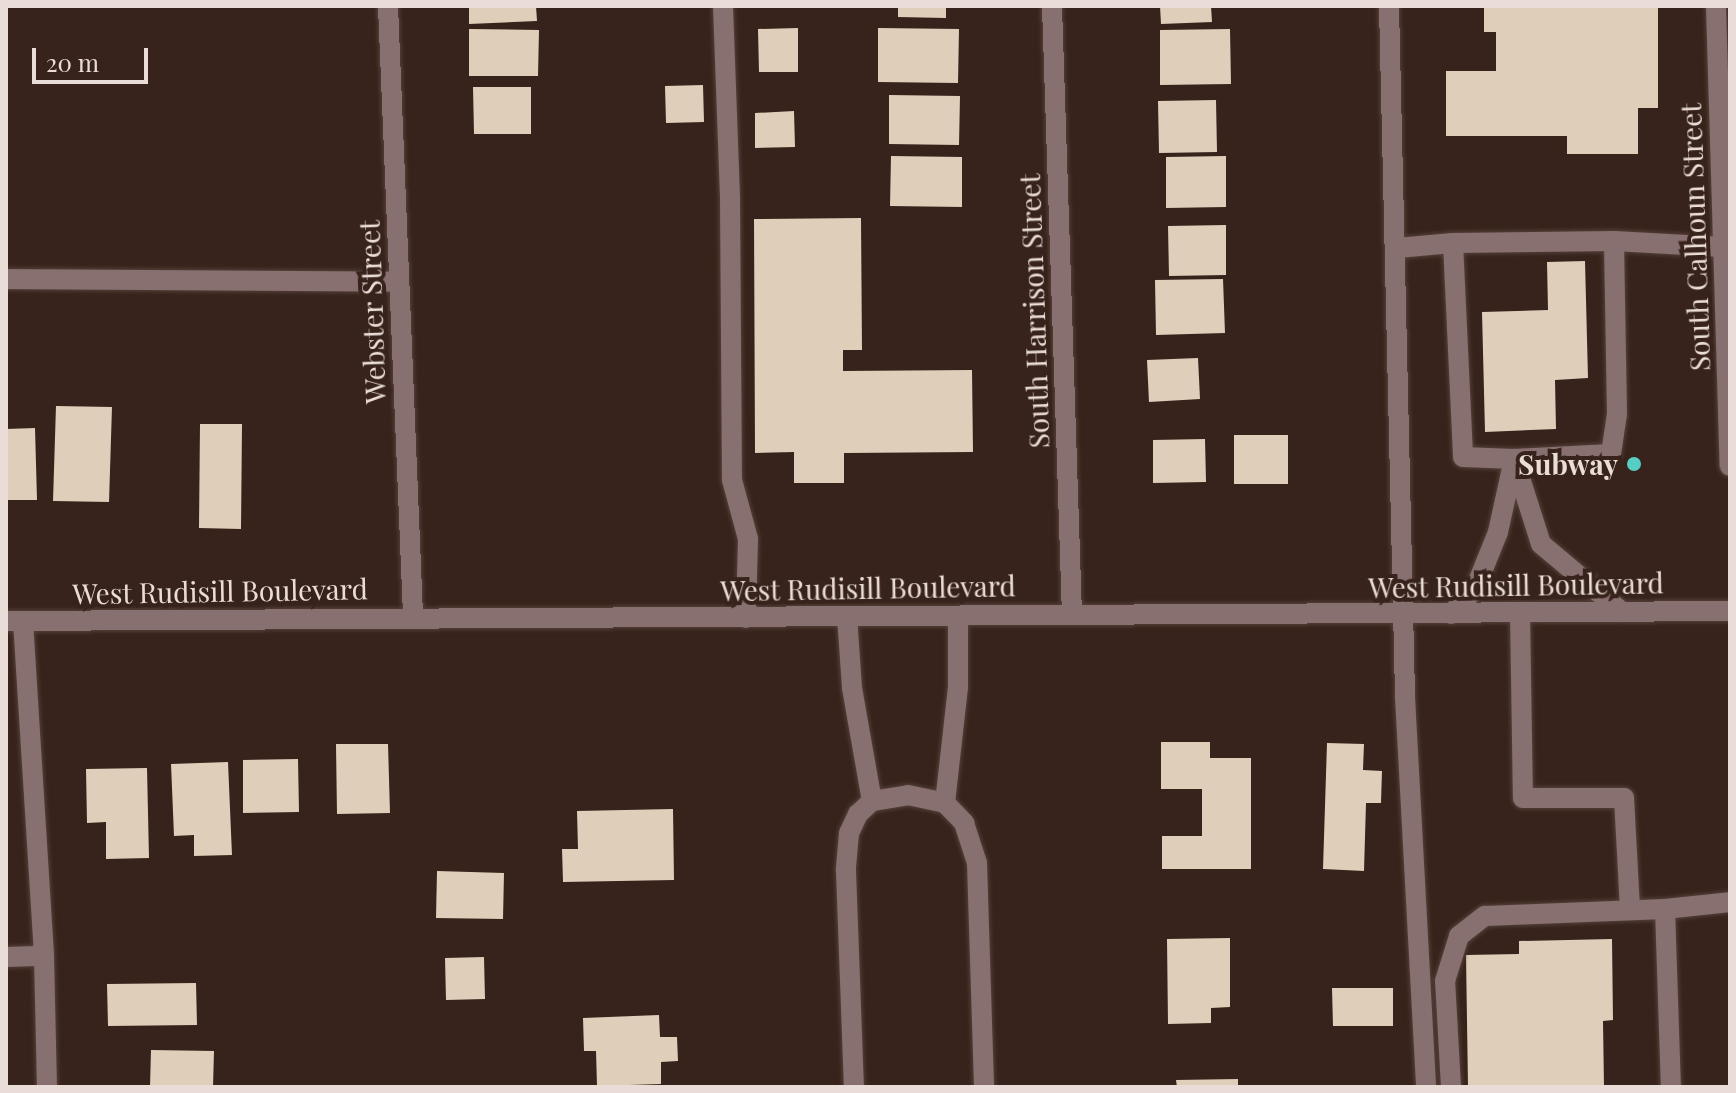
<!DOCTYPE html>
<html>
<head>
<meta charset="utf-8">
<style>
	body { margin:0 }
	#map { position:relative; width:1736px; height:1093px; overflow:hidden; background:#37231b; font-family:"Playfair Display",serif }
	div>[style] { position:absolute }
	.building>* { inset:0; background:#dfcfba }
	.roads { filter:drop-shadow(0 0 2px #544139) drop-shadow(0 0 2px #544139) }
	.minor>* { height:20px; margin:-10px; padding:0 10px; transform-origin:10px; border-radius:10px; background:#887070 }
	.dots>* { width:22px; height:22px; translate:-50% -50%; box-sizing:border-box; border:4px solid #37231b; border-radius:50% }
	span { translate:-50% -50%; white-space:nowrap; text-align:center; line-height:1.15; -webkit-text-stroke:8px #37231b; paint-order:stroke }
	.street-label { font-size:28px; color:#eadcd7 }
	.poi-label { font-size:28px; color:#eadcd7; font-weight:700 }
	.right { translate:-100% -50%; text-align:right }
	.frame { position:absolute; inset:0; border:8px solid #eadcd7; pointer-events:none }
	.scale { position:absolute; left:32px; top:48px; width:116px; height:36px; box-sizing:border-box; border:4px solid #eadcd7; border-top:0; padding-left:10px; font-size:24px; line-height:28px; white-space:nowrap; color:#eadcd7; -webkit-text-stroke:6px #37231b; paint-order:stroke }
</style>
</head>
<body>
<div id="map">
	<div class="building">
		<div style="clip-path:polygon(469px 6px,536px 6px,537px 21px,469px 24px)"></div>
		<div style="clip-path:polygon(898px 6px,946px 6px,946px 18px,898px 17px)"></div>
		<div style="clip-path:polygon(1160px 6px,1211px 6px,1212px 22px,1161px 24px)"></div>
		<div style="clip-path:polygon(1484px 6px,1658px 6px,1658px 108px,1638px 108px,1638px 154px,1567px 154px,1567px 136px,1446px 136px,1446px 71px,1496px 71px,1496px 32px,1484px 32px)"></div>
		<div style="clip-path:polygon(798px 28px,798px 72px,759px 72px,758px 29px)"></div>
		<div style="clip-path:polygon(878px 28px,959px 29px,958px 83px,878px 82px)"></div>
		<div style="clip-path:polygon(469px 29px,539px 30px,538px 76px,469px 76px)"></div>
		<div style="clip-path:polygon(1230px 29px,1231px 84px,1160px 85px,1160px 30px)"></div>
		<div style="clip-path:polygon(703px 85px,704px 122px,666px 123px,665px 86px)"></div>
		<div style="clip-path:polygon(473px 87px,531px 87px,531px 134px,474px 134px)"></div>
		<div style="clip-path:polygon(889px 95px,960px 96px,959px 145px,889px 144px)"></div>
		<div style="clip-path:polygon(1216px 100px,1217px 152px,1159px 153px,1158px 101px)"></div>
		<div style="clip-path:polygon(794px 111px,795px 147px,755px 148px,755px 113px)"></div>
		<div style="clip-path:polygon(891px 156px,962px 157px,962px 207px,890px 206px)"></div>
		<div style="clip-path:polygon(1226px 156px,1226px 207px,1166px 208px,1166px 157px)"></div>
		<div style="clip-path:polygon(861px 218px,862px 350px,843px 350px,843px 371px,972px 370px,973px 452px,844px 453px,844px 483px,794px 483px,794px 452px,755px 453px,754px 219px)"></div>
		<div style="clip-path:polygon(1226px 225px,1226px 275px,1169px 276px,1168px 226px)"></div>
		<div style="clip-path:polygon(1585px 261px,1588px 378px,1555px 380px,1556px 429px,1485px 432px,1482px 312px,1548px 310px,1547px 262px)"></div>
		<div style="clip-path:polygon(1223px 279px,1225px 333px,1156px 335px,1155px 280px)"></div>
		<div style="clip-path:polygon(1198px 358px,1200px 399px,1149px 402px,1147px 360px)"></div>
		<div style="clip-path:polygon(56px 406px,112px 407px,109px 502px,53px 501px)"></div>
		<div style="clip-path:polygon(200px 424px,242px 424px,241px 529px,199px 528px)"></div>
		<div style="clip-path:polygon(35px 428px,37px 500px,6px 500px,6px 429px)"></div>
		<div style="clip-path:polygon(1234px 435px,1288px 435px,1288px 484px,1234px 484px)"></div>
		<div style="clip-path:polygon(1205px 439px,1206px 482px,1153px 483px,1153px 440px)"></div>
		<div style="clip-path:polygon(1161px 742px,1210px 742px,1210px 758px,1251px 758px,1251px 869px,1162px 869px,1162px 836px,1202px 836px,1202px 789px,1161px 789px)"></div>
		<div style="clip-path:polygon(1327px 743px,1364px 744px,1363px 770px,1382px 771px,1381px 803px,1366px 803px,1364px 871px,1323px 869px)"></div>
		<div style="clip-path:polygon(336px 744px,388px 744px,390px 813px,337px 814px)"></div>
		<div style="clip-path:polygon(298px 759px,299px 812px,243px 813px,243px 760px)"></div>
		<div style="clip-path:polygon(228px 762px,232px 855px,194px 856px,194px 835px,174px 836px,171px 764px)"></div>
		<div style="clip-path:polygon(147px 768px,149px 858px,106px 859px,106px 822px,87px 823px,86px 769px)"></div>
		<div style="clip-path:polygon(673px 809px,674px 880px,563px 882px,562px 849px,578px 849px,577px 811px)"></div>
		<div style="clip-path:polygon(437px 871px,504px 873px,503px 919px,436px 918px)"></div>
		<div style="clip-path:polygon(1230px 938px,1230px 1007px,1211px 1008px,1211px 1023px,1168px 1024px,1167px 939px)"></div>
		<div style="clip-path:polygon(1612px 939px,1613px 1020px,1603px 1021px,1604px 1087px,1468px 1087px,1466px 955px,1519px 954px,1519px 941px)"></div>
		<div style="clip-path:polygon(484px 957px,485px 999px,446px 1000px,445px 958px)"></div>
		<div style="clip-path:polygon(196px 983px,197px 1025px,108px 1026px,107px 984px)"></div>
		<div style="clip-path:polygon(1332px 988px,1393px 988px,1393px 1026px,1333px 1026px)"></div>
		<div style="clip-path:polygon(659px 1015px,660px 1037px,677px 1037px,678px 1061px,661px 1062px,661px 1084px,597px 1086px,596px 1051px,584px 1051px,583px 1018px)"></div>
		<div style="clip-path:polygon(151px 1050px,214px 1051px,213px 1087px,150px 1087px)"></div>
		<div style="clip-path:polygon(1238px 1079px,1238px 1087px,1177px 1087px,1176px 1080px)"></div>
	</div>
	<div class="roads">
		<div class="minor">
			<div style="left:388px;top:6px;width:611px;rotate:87.65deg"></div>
			<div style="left:723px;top:6px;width:192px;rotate:87.9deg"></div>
			<div style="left:730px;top:198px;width:282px;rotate:89.6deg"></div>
			<div style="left:732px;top:480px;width:61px;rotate:74.8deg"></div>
			<div style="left:748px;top:539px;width:79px;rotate:91.5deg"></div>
			<div style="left:1052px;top:6px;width:608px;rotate:88.12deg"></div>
			<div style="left:1389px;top:6px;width:691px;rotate:88.67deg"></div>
			<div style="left:1405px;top:697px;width:391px;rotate:86.9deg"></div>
			<div style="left:1716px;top:6px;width:460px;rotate:88.3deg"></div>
			<div style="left:1453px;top:243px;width:161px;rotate:-0.7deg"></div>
			<div style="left:1614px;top:241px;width:109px;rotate:3.2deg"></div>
			<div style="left:1397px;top:248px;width:56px;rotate:-5.1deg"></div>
			<div style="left:1453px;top:243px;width:214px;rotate:87.3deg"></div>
			<div style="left:1463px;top:457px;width:51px;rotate:2.2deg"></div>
			<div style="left:1514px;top:459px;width:97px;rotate:-3deg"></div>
			<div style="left:1611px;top:454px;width:40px;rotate:-81.5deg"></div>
			<div style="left:1617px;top:414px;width:173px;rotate:-91deg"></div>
			<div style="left:6px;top:279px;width:393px;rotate:0.4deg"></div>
			<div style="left:1520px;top:612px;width:186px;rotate:89.1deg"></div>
			<div style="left:1523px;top:798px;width:101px"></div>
			<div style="left:1624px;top:798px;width:112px;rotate:86.9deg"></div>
			<div style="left:1451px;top:614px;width:35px;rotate:-46deg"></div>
			<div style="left:1475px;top:589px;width:61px;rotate:-68deg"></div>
			<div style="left:1498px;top:532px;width:75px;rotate:-77.6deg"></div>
			<div style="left:1514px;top:459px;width:89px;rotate:72.4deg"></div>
			<div style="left:1541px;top:544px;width:106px;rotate:40deg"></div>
			<div style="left:847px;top:616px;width:72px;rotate:86deg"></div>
			<div style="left:852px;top:688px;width:115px;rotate:80deg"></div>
			<div style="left:872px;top:801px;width:19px;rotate:137deg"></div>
			<div style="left:858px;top:814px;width:21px;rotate:115deg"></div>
			<div style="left:849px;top:833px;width:38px;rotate:95deg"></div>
			<div style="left:846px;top:871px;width:216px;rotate:87.9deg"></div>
			<div style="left:958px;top:616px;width:71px;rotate:90deg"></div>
			<div style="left:958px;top:687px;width:117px;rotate:96.4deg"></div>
			<div style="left:945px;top:803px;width:28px;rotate:46deg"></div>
			<div style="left:964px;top:823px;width:42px;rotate:72deg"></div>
			<div style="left:977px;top:863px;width:224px;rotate:88.2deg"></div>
			<div style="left:6px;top:621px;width:1724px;rotate:-0.33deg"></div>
			<div style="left:23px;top:621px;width:336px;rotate:86.4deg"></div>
			<div style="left:44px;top:956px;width:131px;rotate:88.7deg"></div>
			<div style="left:872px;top:801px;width:36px;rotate:-9deg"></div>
			<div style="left:908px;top:795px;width:38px;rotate:12deg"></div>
			<div style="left:1665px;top:909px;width:178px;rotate:88.1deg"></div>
			<div style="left:6px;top:957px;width:38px;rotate:-2deg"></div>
			<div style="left:1451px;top:1087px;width:106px;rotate:-93.2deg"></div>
			<div style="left:1445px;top:981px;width:47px;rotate:-72.7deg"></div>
			<div style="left:1459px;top:936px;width:33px;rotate:-38deg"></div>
			<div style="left:1485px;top:916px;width:180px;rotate:-2.2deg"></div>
			<div style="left:1665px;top:909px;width:65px;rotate:-6.1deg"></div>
		</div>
	</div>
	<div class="dots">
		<div style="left:1634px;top:464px;background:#56cec3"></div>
	</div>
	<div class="street-label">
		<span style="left:1695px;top:237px;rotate:-92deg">South Calhoun Street</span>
		<span style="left:1034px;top:311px;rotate:-92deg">South Harrison Street</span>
		<span style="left:372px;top:312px;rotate:-92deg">Webster Street</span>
		<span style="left:1516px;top:585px;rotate:-1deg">West Rudisill Boulevard</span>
		<span style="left:868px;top:588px;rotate:-1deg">West Rudisill Boulevard</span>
		<span style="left:220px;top:591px;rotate:-1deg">West Rudisill Boulevard</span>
	</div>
	<div class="poi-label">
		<span class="right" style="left:1618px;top:464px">Subway</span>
	</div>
	<div class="frame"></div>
	<div class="scale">20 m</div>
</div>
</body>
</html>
